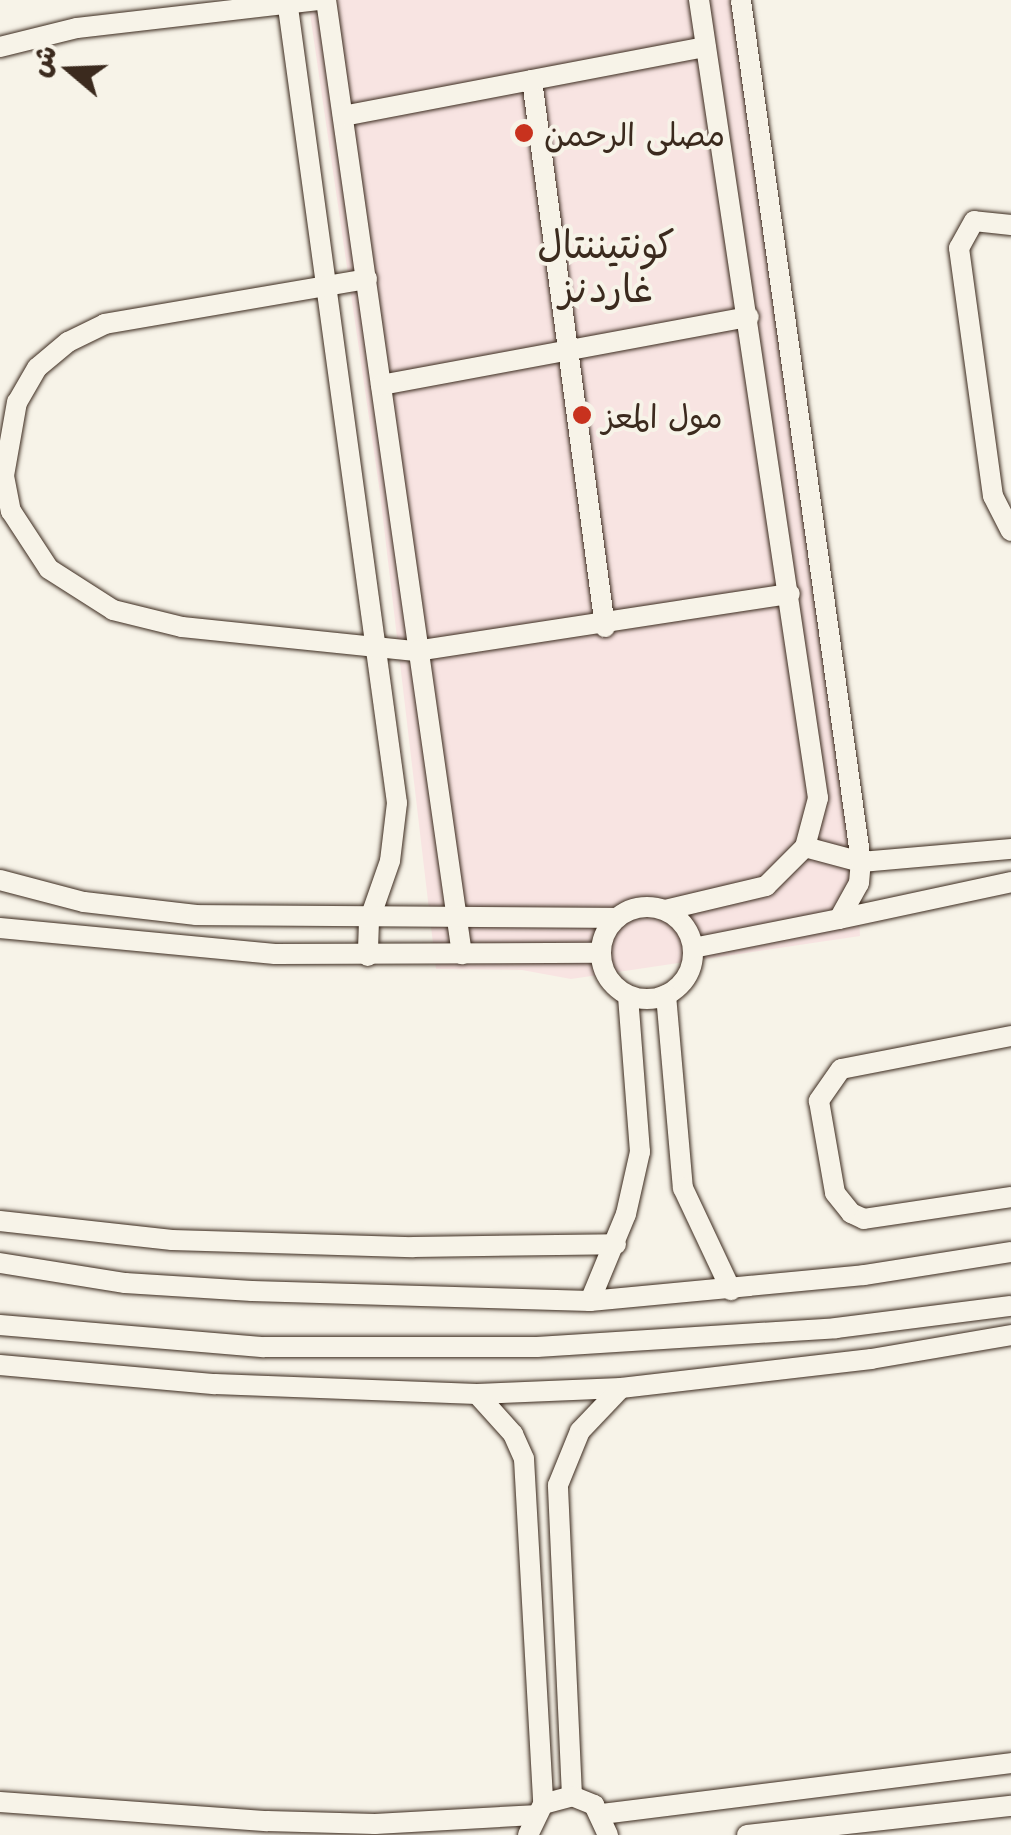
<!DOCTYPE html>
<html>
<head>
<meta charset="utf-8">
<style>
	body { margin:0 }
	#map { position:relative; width:1011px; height:1835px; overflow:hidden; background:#f7f3e8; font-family:"Playpen Sans","Playpen Sans Arabic",sans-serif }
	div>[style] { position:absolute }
	.built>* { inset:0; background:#f8e4e2 }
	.roads { filter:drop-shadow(0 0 2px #3b2a1e) drop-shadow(0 0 2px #3b2a1e) }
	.street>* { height:20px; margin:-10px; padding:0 10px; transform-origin:10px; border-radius:10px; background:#f7f3e8 }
	.street>.ring { margin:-10px; padding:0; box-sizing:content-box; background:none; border:20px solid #f7f3e8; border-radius:50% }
	.dots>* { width:28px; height:28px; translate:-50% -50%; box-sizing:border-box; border:5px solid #f7f3e8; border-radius:50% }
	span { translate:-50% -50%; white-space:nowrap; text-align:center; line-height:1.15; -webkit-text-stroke:8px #f7f3e8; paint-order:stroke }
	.poi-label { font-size:32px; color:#3b2a1e }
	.left { translate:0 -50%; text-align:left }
	.quarter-label { font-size:38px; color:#3b2a1e }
	.north { position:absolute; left:20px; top:20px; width:100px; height:100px; -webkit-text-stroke:8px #f7f3e8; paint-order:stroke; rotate:289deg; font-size:28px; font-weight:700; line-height:40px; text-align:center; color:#3b2a1e }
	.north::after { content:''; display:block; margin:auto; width:35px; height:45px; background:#3b2a1e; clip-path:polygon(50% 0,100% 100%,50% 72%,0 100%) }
</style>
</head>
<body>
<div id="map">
	<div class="built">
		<div style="clip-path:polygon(308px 0,731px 0,856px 853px,860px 936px,571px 979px,522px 970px,436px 969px,380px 493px)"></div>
	</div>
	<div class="roads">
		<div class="street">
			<div style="left:287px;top:0;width:810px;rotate:82.2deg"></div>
			<div style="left:397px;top:803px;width:58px;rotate:96.9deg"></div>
			<div style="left:390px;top:861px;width:64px;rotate:109.3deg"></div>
			<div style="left:369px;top:921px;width:35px;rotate:92deg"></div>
			<div style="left:326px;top:0;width:964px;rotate:81.89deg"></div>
			<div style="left:0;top:47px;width:79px;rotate:-13.9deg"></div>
			<div style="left:77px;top:28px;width:245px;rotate:-6.6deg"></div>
			<div style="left:532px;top:80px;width:552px;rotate:82.4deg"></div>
			<div style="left:343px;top:116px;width:369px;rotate:-10.8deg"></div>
			<div style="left:1011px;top:225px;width:37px;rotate:-174deg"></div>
			<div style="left:974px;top:221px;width:31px;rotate:119deg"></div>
			<div style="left:959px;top:248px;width:250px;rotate:82.2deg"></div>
			<div style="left:993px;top:496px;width:39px;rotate:63deg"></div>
			<div style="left:367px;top:279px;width:266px;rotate:170.3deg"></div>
			<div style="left:105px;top:324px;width:41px;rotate:154.1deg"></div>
			<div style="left:68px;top:342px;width:40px;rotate:140deg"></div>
			<div style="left:37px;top:368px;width:39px;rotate:120deg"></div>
			<div style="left:17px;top:402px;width:75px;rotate:100deg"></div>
			<div style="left:4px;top:476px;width:36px;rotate:79deg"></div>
			<div style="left:11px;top:511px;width:69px;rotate:56.8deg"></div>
			<div style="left:49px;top:569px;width:76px;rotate:32.6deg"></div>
			<div style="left:113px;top:610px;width:71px;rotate:13.8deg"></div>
			<div style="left:182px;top:627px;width:235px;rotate:5.9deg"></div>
			<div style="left:416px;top:651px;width:378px;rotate:-8.7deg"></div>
			<div style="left:381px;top:385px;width:374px;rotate:-10.5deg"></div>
			<div style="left:805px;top:847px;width:58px;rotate:15deg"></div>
			<div style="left:861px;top:862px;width:151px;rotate:-5deg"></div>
			<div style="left:0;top:880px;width:87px;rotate:14.7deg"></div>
			<div style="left:84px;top:902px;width:113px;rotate:6.6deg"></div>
			<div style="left:196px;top:915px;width:421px;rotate:0.4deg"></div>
			<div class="ring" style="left:601px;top:907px;width:72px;height:72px"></div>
			<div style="left:665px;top:910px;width:104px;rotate:-13.4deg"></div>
			<div style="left:766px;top:886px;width:55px;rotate:-45deg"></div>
			<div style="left:805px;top:847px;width:51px;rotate:-75.1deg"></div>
			<div style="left:818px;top:798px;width:807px;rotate:-98.48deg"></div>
			<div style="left:839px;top:919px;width:176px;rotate:-12.1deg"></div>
			<div style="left:0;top:928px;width:276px;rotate:5.4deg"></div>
			<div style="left:275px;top:954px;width:326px;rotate:-0.2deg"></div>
			<div style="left:693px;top:948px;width:149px;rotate:-11.2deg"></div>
			<div style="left:839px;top:919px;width:41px;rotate:-60.9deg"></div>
			<div style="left:859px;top:883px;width:21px;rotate:-85deg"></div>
			<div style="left:861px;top:862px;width:870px;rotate:-97.93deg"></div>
			<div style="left:666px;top:995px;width:194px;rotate:85deg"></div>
			<div style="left:683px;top:1188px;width:113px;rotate:64.8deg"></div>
			<div style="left:1011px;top:1036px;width:173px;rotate:169deg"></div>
			<div style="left:841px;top:1069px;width:39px;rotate:125deg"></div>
			<div style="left:819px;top:1101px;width:93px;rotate:80.1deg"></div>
			<div style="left:835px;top:1193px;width:26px;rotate:51deg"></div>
			<div style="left:851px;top:1213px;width:14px;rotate:25deg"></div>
			<div style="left:864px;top:1219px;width:149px;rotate:-8.5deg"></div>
			<div style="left:0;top:1221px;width:173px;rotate:6.3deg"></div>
			<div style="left:172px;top:1240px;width:241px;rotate:1.7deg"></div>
			<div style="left:413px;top:1247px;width:203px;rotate:-0.8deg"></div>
			<div style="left:0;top:1263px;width:127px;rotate:9.1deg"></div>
			<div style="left:125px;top:1283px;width:127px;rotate:3.6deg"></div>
			<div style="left:252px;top:1291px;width:338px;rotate:1.7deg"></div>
			<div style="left:590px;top:1301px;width:275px;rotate:-5.4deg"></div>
			<div style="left:864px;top:1275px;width:149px;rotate:-8.9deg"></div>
			<div style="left:590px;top:1301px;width:94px;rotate:-67.5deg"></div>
			<div style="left:626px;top:1214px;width:64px;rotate:-77.3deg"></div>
			<div style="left:640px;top:1152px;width:156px;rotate:-94.4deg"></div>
			<div style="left:0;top:1325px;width:265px;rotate:4.8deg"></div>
			<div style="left:264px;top:1347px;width:273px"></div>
			<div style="left:537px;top:1347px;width:300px;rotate:-3.6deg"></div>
			<div style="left:836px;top:1328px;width:176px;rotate:-7.2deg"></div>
			<div style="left:0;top:1365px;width:216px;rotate:5.1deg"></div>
			<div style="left:215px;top:1384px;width:262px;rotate:2.2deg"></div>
			<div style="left:477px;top:1394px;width:144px;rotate:-2.4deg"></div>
			<div style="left:621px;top:1388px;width:252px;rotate:-6.6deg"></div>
			<div style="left:871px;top:1359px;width:142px;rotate:-9.7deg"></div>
			<div style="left:477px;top:1394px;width:54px;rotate:48deg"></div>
			<div style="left:513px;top:1434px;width:27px;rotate:66deg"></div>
			<div style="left:524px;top:1459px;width:346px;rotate:86.8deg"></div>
			<div style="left:572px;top:1796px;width:311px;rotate:-92.6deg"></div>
			<div style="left:558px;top:1485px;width:58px;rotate:-67.8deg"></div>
			<div style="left:580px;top:1431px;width:59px;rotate:-46.4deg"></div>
			<div style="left:0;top:1802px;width:268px;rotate:4.1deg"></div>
			<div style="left:267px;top:1821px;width:108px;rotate:1.6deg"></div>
			<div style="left:375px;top:1824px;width:159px;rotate:-3.2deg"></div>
			<div style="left:602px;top:1814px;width:412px;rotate:-7.1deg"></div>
			<div style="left:528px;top:1835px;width:34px;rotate:-64deg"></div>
			<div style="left:543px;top:1804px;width:30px;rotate:-15deg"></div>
			<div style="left:572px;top:1796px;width:24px;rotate:22deg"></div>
			<div style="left:594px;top:1805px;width:33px;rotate:65deg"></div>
			<div style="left:747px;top:1835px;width:266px;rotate:-6.3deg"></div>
		</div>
	</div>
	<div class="dots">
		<div style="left:524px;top:133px;background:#c8321e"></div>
		<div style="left:582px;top:415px;background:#c8321e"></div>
	</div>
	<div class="poi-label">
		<span class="left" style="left:544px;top:133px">مصلى الرحمن</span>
		<span class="left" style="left:602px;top:415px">مول المعز</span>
	</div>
	<div class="quarter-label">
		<span style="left:606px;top:265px">كونتيننتال<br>غاردنز</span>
	</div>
	<div class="north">ش</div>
</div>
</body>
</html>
